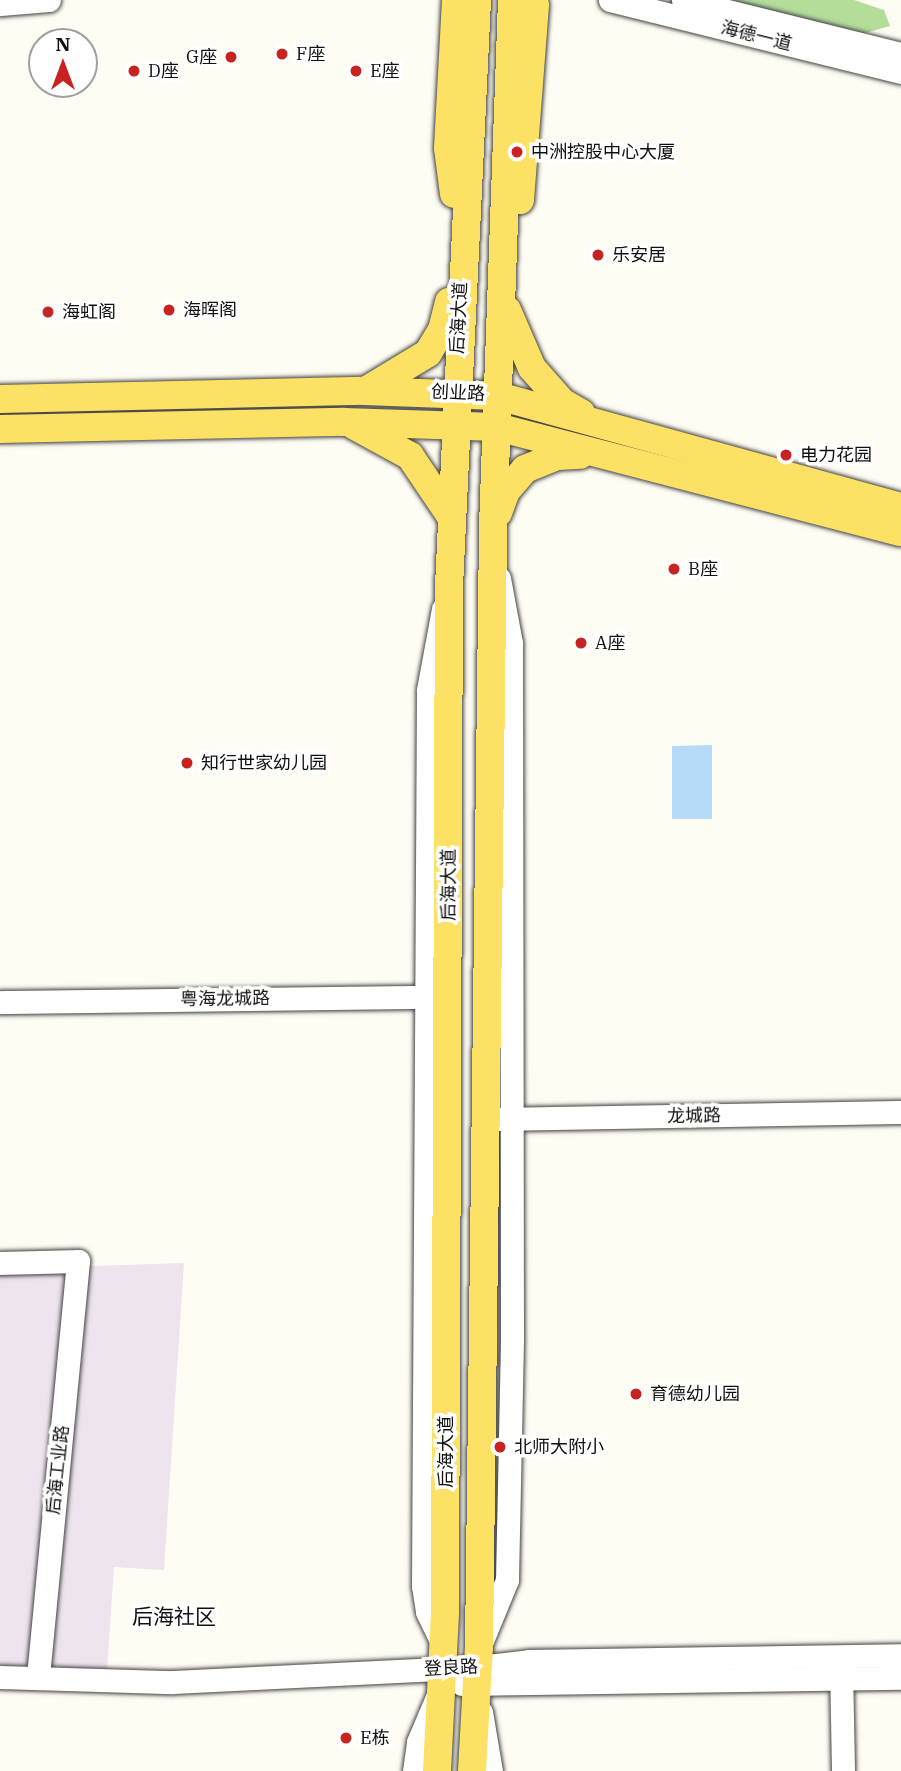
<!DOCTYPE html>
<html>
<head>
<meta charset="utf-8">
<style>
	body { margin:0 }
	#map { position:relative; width:901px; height:1771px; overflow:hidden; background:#fffdf3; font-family:"IBM Plex Serif","Noto Sans SC",serif }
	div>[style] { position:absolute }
	.industrial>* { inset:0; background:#eee4ee }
	.forest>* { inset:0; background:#b3dd99 }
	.water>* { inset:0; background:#b5dbf9 }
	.roads { filter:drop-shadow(0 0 2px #434343) drop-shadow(0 0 2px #434343) }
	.minor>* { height:23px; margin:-11.5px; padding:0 11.5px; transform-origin:11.5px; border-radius:11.5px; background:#fff }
	.major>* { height:28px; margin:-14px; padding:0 14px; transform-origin:14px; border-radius:14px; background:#fde165 }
	.dots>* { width:19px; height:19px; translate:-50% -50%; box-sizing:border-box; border:4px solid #fff; border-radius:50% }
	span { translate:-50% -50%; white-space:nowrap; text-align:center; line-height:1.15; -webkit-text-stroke:7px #fff; paint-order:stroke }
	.street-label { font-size:18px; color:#101010 }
	.poi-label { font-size:18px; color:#101010 }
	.left { translate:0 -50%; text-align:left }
	.right { translate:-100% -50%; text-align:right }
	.quarter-label { font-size:21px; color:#101010 }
	.north { position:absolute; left:28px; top:28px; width:70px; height:70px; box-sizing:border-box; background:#fff; border:2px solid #9f9f9f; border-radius:50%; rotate:0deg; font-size:19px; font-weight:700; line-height:28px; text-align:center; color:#101010 }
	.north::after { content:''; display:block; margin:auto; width:24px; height:32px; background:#c72321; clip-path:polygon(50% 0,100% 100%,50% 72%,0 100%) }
</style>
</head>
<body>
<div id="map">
	<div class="industrial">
		<div style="clip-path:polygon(184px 1263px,164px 1570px,114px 1567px,107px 1672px,0 1665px,0 1269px)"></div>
	</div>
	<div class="forest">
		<div style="clip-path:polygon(716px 0,854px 0,884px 10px,890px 26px,858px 35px)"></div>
	</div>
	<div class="water">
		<div style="clip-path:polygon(712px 745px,712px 819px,672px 819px,672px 746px)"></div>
	</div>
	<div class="roads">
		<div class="minor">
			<div style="left:610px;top:0;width:300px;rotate:13.9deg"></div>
			<div style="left:683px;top:0;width:225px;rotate:13.9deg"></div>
			<div style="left:0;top:4px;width:49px;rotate:-4.7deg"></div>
			<div style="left:443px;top:609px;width:82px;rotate:100.5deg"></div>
			<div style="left:428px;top:690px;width:896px;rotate:90.32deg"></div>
			<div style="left:423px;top:1586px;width:26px;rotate:81deg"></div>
			<div style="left:427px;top:1612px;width:39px;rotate:64deg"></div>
			<div style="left:0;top:1002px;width:440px;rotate:-0.7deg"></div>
			<div style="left:494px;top:1119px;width:407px;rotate:-1deg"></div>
			<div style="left:0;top:1263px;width:78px;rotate:-1.5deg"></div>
			<div style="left:78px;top:1261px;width:419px;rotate:95.5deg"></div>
			<div style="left:481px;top:1643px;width:68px;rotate:-67.6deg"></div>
			<div style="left:507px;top:1580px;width:240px;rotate:-88.8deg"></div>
			<div style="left:512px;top:1340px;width:697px;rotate:-90.08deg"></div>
			<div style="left:511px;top:643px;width:66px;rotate:-100.5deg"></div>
			<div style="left:841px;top:1666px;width:105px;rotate:88.9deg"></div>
			<div style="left:0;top:1677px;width:173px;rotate:1.7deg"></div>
			<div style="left:173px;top:1682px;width:306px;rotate:-2.8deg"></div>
			<div style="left:479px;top:1667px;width:50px;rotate:-6.8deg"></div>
			<div style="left:529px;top:1661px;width:372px;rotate:-0.9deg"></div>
			<div style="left:462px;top:1684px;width:439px;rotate:-0.8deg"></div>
			<div style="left:481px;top:1712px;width:60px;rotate:80.4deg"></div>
			<div style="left:414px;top:1771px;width:29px;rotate:-82deg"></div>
			<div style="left:418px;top:1742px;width:49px;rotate:-67.1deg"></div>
		</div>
		<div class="major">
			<div style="left:454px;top:194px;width:46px;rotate:-97.4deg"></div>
			<div style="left:448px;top:148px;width:146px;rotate:-86.9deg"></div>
			<div style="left:520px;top:200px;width:196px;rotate:-85.6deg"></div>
			<div style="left:507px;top:310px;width:63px;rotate:66.7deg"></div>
			<div style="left:532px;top:368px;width:45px;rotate:48.6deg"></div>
			<div style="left:562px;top:402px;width:22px;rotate:30deg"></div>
			<div style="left:367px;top:390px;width:71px;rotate:-31.2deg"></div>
			<div style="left:428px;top:353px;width:27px;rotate:-59deg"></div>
			<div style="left:442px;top:330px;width:29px;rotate:-76deg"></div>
			<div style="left:0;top:399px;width:364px;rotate:-1.3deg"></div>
			<div style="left:364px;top:391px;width:134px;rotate:2.1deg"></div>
			<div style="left:498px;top:396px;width:418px;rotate:15.4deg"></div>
			<div style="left:355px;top:426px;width:63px;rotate:28.6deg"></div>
			<div style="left:410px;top:456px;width:75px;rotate:55.9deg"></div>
			<div style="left:0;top:429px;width:344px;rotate:-1.2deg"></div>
			<div style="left:344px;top:422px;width:153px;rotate:1.9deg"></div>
			<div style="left:497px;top:427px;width:417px;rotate:14.6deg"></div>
			<div style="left:498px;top:513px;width:23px;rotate:-70deg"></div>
			<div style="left:506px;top:491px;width:29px;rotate:-49deg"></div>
			<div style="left:525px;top:469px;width:35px;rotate:-22deg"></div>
			<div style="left:558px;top:456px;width:22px;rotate:-3deg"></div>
			<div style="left:437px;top:1771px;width:160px;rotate:-87.1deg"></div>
			<div style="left:445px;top:1611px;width:1025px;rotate:-89.78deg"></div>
			<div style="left:449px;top:586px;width:587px;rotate:-87.26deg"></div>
			<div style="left:472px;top:1771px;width:125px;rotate:-86.8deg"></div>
			<div style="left:479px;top:1646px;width:1120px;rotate:-89.28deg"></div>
			<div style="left:493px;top:526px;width:526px;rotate:-87.93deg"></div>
		</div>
	</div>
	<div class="dots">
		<div style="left:282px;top:54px;background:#c72321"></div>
		<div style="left:231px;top:57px;background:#c72321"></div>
		<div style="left:134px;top:71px;background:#c72321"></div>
		<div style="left:356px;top:71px;background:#c72321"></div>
		<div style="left:517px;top:152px;background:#c72321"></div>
		<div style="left:598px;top:255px;background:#c72321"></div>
		<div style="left:169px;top:310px;background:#c72321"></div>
		<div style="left:48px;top:312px;background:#c72321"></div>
		<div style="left:786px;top:455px;background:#c72321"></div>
		<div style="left:674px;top:569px;background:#c72321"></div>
		<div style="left:581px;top:643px;background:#c72321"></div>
		<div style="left:187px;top:763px;background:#c72321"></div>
		<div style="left:636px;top:1394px;background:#c72321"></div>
		<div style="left:500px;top:1447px;background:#c72321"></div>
		<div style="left:346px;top:1738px;background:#c72321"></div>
	</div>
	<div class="street-label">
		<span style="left:756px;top:36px;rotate:14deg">海德一道</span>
		<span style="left:459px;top:318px;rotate:-87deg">后海大道</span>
		<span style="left:458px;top:393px;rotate:3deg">创业路</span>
		<span style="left:449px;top:885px;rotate:-90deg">后海大道</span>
		<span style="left:225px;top:999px;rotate:-1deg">粤海龙城路</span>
		<span style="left:694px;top:1116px;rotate:-1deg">龙城路</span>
		<span style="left:446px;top:1452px;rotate:-90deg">后海大道</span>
		<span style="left:58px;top:1470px;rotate:-84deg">后海工业路</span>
		<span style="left:451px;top:1668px;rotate:-3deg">登良路</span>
	</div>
	<div class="poi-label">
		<span class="left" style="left:296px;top:54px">F座</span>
		<span class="right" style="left:217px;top:57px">G座</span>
		<span class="left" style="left:148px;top:71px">D座</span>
		<span class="left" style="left:370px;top:71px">E座</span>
		<span class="left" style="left:531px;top:152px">中洲控股中心大厦</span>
		<span class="left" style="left:612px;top:255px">乐安居</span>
		<span class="left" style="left:183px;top:310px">海晖阁</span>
		<span class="left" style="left:62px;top:312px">海虹阁</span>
		<span class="left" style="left:800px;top:455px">电力花园</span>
		<span class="left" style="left:688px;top:569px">B座</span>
		<span class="left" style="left:595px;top:643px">A座</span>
		<span class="left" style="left:201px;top:763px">知行世家幼儿园</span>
		<span class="left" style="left:650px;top:1394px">育德幼儿园</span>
		<span class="left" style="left:514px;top:1447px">北师大附小</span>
		<span class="left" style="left:360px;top:1738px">E栋</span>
	</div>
	<div class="quarter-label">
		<span style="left:174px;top:1616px">后海社区</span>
	</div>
	<div class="north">N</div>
</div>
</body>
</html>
